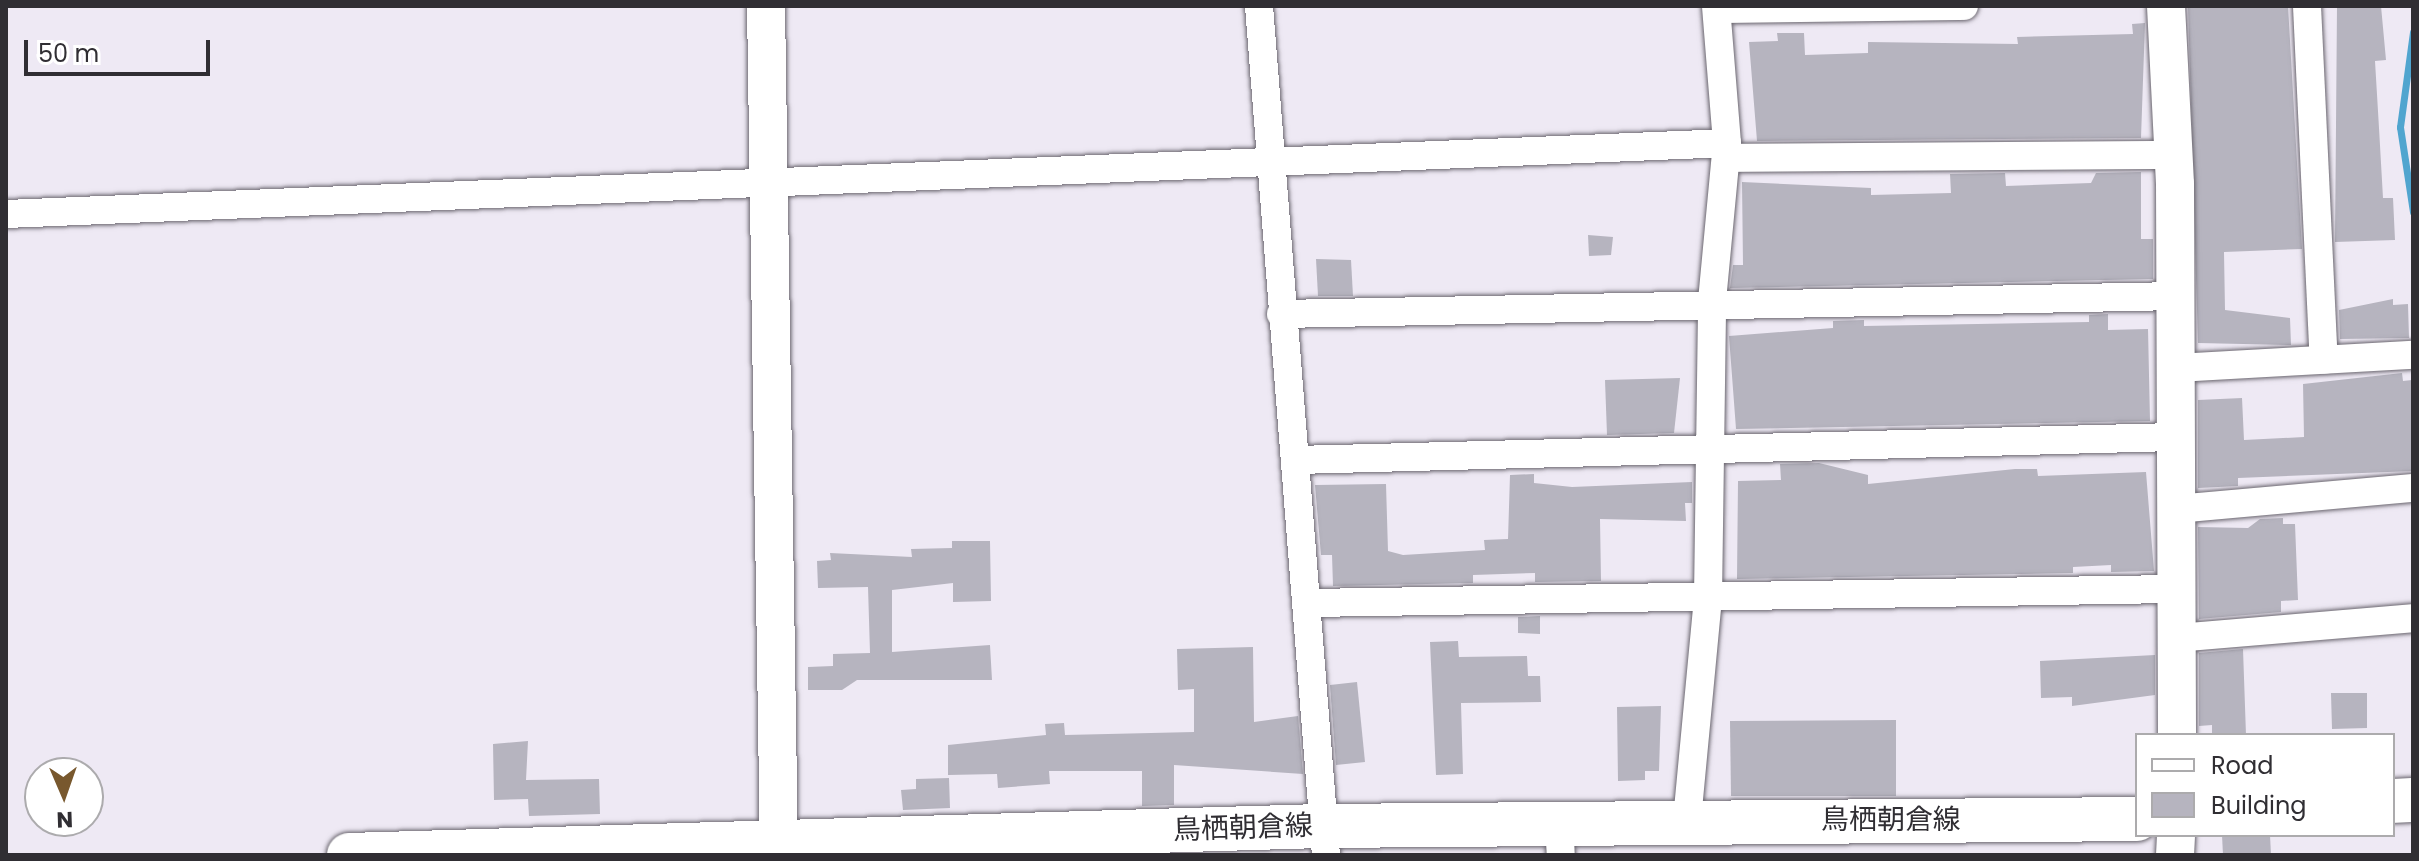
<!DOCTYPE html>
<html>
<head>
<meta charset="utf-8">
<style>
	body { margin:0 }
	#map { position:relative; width:2419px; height:861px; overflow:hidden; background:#eee9f4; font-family:Poppins,"Noto Sans JP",sans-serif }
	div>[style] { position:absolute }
	.stream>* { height:7px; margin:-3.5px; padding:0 3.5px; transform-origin:3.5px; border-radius:3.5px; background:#50a5cf }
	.building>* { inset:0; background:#b6b4bf }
	.roads { filter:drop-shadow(0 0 2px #6a666f) drop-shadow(0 0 2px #6a666f) }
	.street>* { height:28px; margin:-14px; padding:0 14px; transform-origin:14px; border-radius:14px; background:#fff }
	.secondary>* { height:38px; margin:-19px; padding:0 19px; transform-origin:19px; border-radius:19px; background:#fff }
	.primary>* { height:44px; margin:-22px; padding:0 22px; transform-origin:22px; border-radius:22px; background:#fff }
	span { translate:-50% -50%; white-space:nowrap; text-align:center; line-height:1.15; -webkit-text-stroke:6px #fff; paint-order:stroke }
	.street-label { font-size:28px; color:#302e33 }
	.frame { position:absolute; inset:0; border:8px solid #302e33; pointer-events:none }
	.legend { position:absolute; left:2135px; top:733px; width:260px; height:104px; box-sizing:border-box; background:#fff; border:2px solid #acabad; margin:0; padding:10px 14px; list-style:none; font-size:24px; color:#302e33 }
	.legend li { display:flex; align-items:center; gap:16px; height:40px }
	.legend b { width:40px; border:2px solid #acabad }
	.north { position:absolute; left:24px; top:757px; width:80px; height:80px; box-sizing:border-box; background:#fff; border:2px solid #acabad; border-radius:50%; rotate:178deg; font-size:22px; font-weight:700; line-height:32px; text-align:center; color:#302e33 }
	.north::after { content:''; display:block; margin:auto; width:28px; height:36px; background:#78582e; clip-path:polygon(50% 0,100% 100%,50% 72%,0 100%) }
	.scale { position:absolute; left:24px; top:40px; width:186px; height:36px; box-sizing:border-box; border:4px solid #302e33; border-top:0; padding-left:10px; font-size:24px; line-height:28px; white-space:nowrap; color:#302e33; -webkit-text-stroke:6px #fff; paint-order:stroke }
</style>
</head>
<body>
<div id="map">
	<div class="stream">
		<div style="left:2413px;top:32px;width:96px;rotate:97.8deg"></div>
		<div style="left:2400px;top:127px;width:86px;rotate:81.3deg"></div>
	</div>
	<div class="building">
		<div style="clip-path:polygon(2188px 6px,2288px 6px,2302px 249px,2224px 252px,2225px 310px,2290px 318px,2291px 345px,2198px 343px)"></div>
		<div style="clip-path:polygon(2337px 6px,2381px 6px,2386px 60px,2375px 61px,2379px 128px,2383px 198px,2393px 198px,2395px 240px,2335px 242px)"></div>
		<div style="clip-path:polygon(2145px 23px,2141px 138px,1757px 141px,1749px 42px,1778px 41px,1777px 33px,1804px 33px,1805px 55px,1868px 53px,1868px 42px,2018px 44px,2017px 37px,2133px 34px,2132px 24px)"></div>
		<div style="clip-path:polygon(2141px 172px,2141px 239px,2153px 239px,2153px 279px,1730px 288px,1733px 265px,1743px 265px,1742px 182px,1871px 188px,1871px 195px,1951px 193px,1950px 174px,2005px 173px,2006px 186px,2091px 183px,2096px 173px)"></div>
		<div style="clip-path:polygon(1588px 235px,1613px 237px,1611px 255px,1589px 256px)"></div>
		<div style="clip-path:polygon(1316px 259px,1351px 260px,1353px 296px,1318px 296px)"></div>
		<div style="clip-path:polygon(2393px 299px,2393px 305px,2408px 304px,2409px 338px,2340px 339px,2339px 310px)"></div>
		<div style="clip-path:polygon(2108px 314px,2108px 330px,2148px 329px,2150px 421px,1736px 429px,1729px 336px,1833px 328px,1833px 321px,1864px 320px,1864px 326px,2089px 322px,2089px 315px)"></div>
		<div style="clip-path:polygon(2402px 373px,2403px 381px,2412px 380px,2413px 471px,2238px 478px,2238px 486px,2198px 488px,2198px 400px,2242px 398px,2244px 440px,2304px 437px,2303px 384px)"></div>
		<div style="clip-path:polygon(1680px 378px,1674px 433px,1607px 435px,1605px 380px)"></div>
		<div style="clip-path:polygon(1819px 463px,1868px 475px,1868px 484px,2015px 469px,2037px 469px,2038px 476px,2146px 472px,2154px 571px,2111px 572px,2111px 565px,2073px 567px,2073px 573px,1737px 579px,1738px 481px,1781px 480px,1780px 464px)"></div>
		<div style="clip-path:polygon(1534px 474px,1534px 483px,1572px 487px,1692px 482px,1692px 503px,1685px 503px,1686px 521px,1600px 519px,1601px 581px,1535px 582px,1535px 573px,1473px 575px,1473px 583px,1333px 586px,1332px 555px,1321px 555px,1315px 485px,1386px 484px,1388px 551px,1403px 555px,1485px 550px,1484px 540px,1508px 539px,1510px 475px)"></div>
		<div style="clip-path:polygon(2283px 518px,2283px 524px,2295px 524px,2298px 600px,2281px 601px,2281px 612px,2199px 619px,2198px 527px,2248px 528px,2260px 519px)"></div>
		<div style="clip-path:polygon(952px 541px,990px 541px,991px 601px,953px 602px,953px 583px,892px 590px,892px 652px,990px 645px,992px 680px,857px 680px,842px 690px,808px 690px,808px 667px,833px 666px,833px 654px,870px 653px,868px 587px,818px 588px,817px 561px,831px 560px,830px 553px,912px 557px,911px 549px,952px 548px)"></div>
		<div style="clip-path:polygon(1540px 616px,1540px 634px,1518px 633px,1518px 617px)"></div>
		<div style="clip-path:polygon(1458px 641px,1459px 657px,1527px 656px,1528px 676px,1540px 676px,1541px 702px,1461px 703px,1463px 774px,1436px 775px,1430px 642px)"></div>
		<div style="clip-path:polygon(1253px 647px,1254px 722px,1298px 716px,1303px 774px,1174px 765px,1174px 805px,1142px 806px,1142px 771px,1049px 771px,1050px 784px,998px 788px,997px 774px,948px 775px,948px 745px,1046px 735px,1045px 724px,1064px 723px,1065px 735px,1194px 732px,1194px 689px,1178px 690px,1177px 649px)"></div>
		<div style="clip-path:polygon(2243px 649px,2246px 735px,2212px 735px,2212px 725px,2199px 726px,2199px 653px)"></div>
		<div style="clip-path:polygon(2155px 655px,2155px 695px,2072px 706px,2072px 697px,2041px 698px,2040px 661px)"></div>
		<div style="clip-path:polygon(1357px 682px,1365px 762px,1336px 765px,1330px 685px)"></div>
		<div style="clip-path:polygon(2331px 693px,2367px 693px,2367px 728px,2332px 729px)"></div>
		<div style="clip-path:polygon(1661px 706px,1659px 771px,1645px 771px,1645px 780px,1618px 781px,1617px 707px)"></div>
		<div style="clip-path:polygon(1896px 720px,1896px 796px,1731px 796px,1730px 721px)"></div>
		<div style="clip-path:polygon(528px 741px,526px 780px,599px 779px,600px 814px,529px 816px,528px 799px,494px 800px,493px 744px)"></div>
		<div style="clip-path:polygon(949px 778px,950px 808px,903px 810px,901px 790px,916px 789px,916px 779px)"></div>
		<div style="clip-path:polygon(2222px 835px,2270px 835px,2271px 855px,2223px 855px)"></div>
	</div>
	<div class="roads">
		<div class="street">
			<div style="left:1259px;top:6px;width:852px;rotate:85.49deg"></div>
			<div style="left:2307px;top:6px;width:354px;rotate:87.3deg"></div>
			<div style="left:1717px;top:9px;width:247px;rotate:-0.7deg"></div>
			<div style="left:1726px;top:158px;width:448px;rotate:-0.4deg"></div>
			<div style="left:6px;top:214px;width:1722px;rotate:-2.36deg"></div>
			<div style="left:1281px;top:314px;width:894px;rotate:-1.15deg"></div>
			<div style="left:2177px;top:368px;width:236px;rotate:-3.2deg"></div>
			<div style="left:1296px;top:460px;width:880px;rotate:-1.5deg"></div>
			<div style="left:2176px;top:509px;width:238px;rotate:-5.1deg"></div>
			<div style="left:1310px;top:603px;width:866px;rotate:-0.93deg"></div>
			<div style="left:2177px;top:638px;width:237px;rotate:-4.8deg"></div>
			<div style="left:1687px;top:820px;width:223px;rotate:-84.6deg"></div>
			<div style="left:1708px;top:598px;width:297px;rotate:-89.2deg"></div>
			<div style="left:1712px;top:301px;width:159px;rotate:-84.6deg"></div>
			<div style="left:1727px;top:143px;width:137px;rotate:-94.6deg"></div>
			<div style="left:1559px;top:821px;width:34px;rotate:87deg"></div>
		</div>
		<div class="secondary">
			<div style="left:766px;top:6px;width:849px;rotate:89.12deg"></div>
			<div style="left:2166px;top:6px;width:178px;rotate:87.1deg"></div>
			<div style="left:2175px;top:184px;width:551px;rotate:89.79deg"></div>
			<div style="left:2175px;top:855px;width:20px;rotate:-87deg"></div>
		</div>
		<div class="primary">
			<div style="left:2393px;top:801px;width:20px;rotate:-3deg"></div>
			<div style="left:349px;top:855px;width:974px;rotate:-1.71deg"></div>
			<div style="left:1323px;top:826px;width:814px;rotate:-0.49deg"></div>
		</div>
	</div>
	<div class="street-label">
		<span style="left:1891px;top:820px">鳥栖朝倉線</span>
		<span style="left:1243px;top:828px;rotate:-2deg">鳥栖朝倉線</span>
	</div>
	<div class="frame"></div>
	<ul class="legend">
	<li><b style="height:10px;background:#fff"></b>Road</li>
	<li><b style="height:22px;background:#b6b4bf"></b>Building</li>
	</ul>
	<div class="north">N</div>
	<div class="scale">50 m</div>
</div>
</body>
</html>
